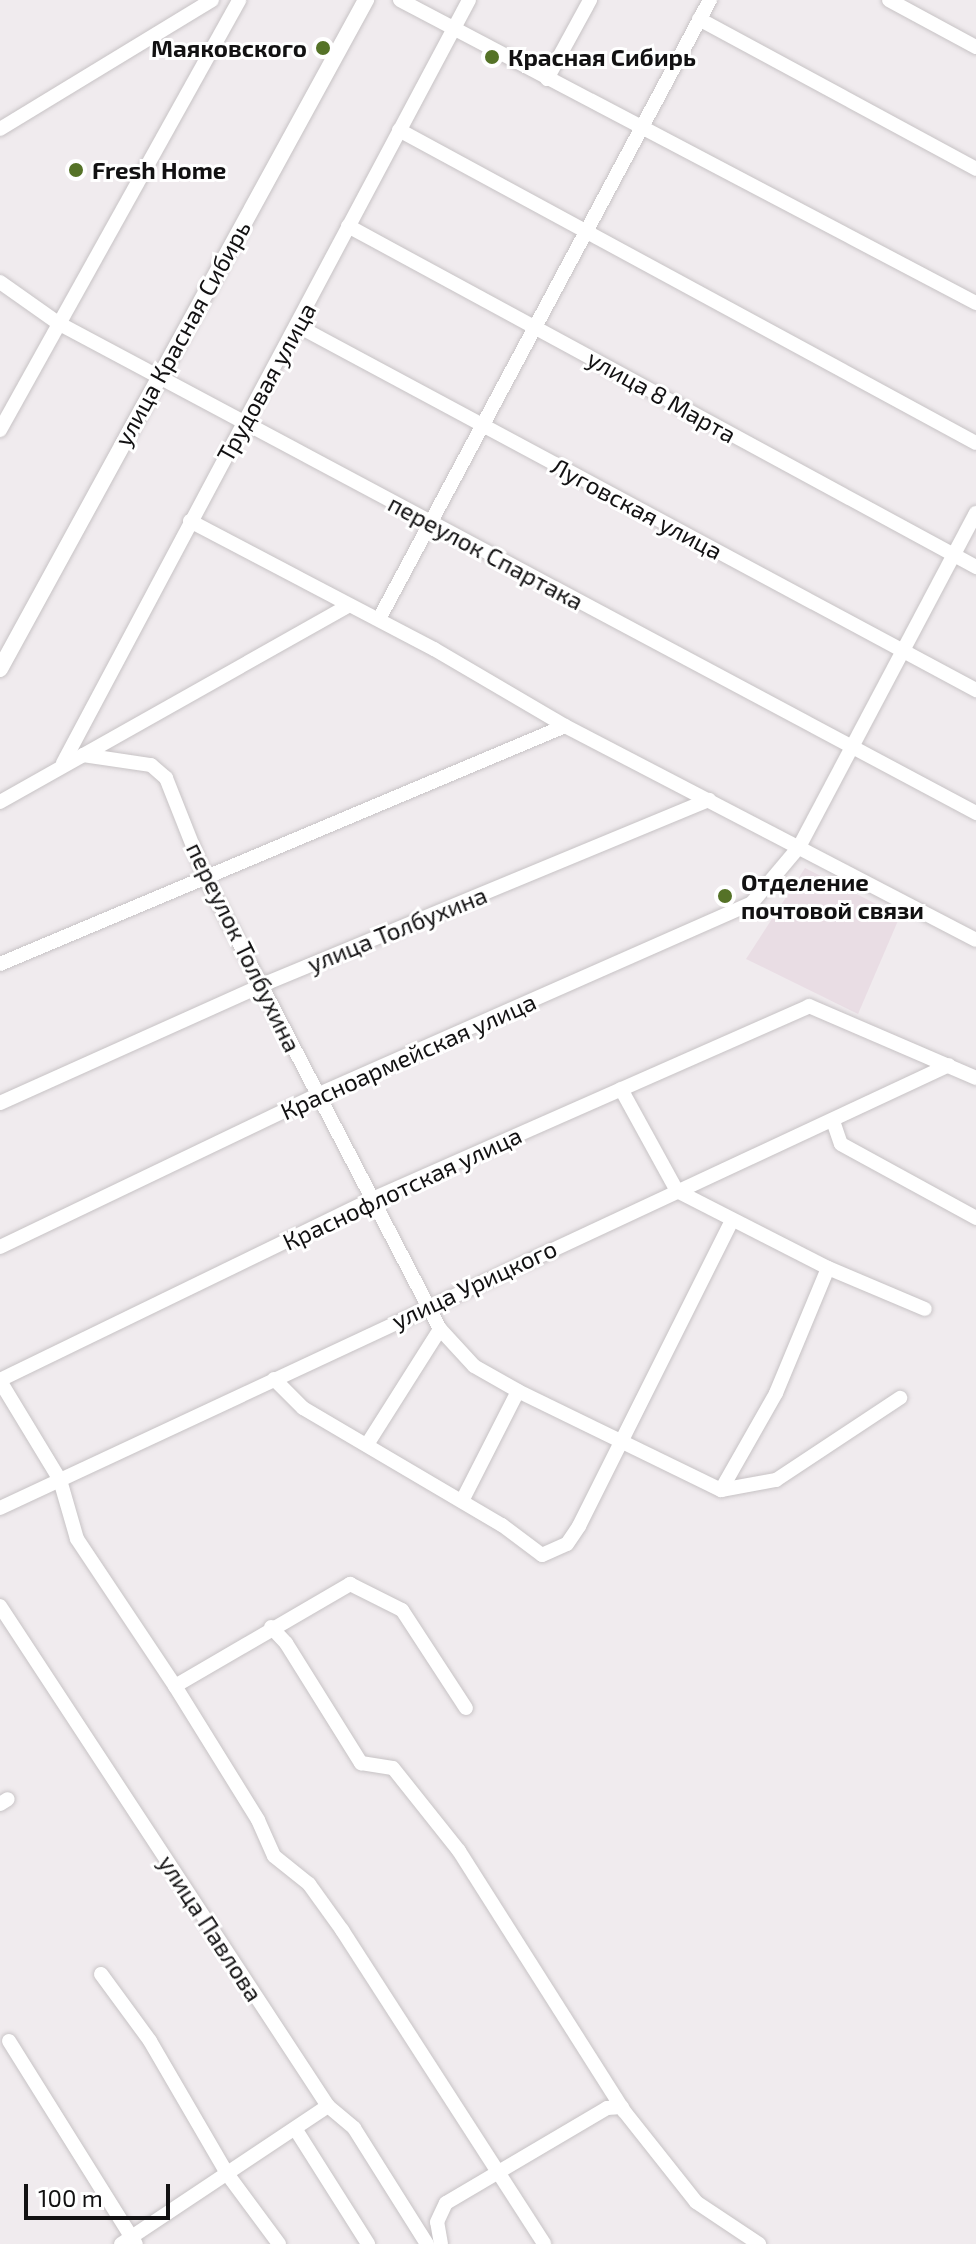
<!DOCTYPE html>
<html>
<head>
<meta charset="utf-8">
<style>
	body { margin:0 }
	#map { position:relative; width:976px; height:2244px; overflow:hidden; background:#f0ebee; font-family:"Exo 2",sans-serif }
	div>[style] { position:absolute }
	.built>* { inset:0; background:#e9dde4 }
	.roads { filter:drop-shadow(0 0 2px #c7c3c5) drop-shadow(0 0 2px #c7c3c5) }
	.minor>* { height:14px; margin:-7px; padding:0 7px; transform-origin:7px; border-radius:7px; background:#fff }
	.major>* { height:16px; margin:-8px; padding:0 8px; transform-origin:8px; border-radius:8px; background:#fff }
	.dots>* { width:22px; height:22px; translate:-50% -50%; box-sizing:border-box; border:4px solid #fff; border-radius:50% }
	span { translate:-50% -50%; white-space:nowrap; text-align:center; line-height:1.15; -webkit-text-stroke:6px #fff; paint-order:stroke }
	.poi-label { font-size:24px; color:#121112; font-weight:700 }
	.right { translate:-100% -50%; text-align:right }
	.left { translate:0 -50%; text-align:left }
	.street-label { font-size:24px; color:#121112 }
	.scale { position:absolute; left:24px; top:2184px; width:146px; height:36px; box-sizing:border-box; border:4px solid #121112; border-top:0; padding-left:10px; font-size:24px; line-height:28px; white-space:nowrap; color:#121112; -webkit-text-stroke:6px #fff; paint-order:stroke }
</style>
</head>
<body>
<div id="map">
	<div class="built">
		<div style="clip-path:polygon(805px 868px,900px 916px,858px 1014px,746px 959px)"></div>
	</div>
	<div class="roads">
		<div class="minor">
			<div style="left:400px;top:0;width:651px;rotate:27.75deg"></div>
			<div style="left:889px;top:0;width:99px;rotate:28.4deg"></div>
			<div style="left:699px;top:19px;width:315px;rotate:28.4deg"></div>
			<div style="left:547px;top:79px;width:90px;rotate:-61.4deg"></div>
			<div style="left:0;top:129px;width:248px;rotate:-31.3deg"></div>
			<div style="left:399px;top:130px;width:656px;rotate:28.48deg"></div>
			<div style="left:348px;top:226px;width:715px;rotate:28.5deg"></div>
			<div style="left:0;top:282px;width:71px;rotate:35.3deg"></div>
			<div style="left:58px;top:323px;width:1041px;rotate:28.09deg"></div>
			<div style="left:298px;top:326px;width:770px;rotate:28.23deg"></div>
			<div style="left:0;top:430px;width:492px;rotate:-60.9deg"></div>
			<div style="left:190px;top:521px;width:276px;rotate:27.7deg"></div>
			<div style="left:434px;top:649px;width:152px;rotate:30.4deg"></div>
			<div style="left:565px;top:726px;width:463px;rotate:27.5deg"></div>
			<div style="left:379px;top:619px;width:702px;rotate:-61.87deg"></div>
			<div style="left:83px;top:755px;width:69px;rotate:8.4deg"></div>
			<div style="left:151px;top:765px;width:20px;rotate:41deg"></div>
			<div style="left:166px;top:778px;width:109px;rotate:68.4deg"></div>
			<div style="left:206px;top:879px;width:507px;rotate:62.53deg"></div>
			<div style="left:440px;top:1329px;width:50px;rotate:47.4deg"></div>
			<div style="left:474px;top:1366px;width:51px;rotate:29.6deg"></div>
			<div style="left:518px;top:1391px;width:226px;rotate:26deg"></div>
			<div style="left:63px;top:763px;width:864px;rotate:-61.98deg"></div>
			<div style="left:0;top:802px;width:401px;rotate:-29.4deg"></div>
			<div style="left:0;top:964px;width:613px;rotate:-22.84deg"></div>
			<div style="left:621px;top:1089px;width:116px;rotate:61.2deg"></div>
			<div style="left:677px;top:1191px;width:169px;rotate:27deg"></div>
			<div style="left:828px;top:1268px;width:105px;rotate:22.9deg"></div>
			<div style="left:0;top:1103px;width:287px;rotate:-24.2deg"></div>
			<div style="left:262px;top:985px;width:484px;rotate:-22.5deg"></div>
			<div style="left:833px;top:1121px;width:24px;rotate:71deg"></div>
			<div style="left:841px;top:1144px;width:154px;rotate:28.7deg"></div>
			<div style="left:0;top:1247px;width:352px;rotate:-25.6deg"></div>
			<div style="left:317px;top:1095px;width:474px;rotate:-23.8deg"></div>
			<div style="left:751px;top:904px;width:75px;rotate:-49.9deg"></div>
			<div style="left:799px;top:847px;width:378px;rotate:-62.1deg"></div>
			<div style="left:274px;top:1379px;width:41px;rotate:45deg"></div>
			<div style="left:303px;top:1408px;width:231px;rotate:30.5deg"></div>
			<div style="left:502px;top:1525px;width:50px;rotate:36.9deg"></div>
			<div style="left:542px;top:1555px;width:27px;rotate:-24deg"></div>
			<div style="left:567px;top:1544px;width:22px;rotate:-56deg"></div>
			<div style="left:579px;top:1526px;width:342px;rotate:-63.4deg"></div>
			<div style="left:0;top:1380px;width:411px;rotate:-25.9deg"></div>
			<div style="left:370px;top:1200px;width:480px;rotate:-23.8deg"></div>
			<div style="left:809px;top:1006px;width:182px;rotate:23.3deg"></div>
			<div style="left:0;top:1381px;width:116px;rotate:58.8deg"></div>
			<div style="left:60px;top:1480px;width:61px;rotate:73.9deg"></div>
			<div style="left:77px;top:1539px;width:177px;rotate:56.3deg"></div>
			<div style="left:175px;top:1686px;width:158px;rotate:58.2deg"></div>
			<div style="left:258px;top:1820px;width:39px;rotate:66deg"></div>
			<div style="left:274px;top:1856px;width:45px;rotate:38.7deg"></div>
			<div style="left:309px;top:1884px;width:57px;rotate:54.3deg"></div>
			<div style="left:342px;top:1930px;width:373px;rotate:57.2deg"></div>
			<div style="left:368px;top:1443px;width:135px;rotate:-57.7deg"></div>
			<div style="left:721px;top:1490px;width:112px;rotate:-60.4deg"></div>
			<div style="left:776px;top:1393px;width:135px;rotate:-67.4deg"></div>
			<div style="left:721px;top:1490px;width:56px;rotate:-10.3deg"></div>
			<div style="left:776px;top:1480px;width:149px;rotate:-33.5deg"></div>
			<div style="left:462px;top:1501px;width:123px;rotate:-63deg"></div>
			<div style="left:0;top:1508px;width:1047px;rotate:-25.02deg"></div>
			<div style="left:0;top:1606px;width:598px;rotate:56.74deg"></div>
			<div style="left:328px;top:2106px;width:34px;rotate:40deg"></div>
			<div style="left:354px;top:2128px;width:137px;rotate:57.8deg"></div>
			<div style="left:271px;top:1627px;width:22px;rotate:47deg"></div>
			<div style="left:286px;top:1643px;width:142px;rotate:58deg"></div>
			<div style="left:361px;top:1763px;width:32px;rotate:9deg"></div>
			<div style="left:393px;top:1768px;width:106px;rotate:51.5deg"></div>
			<div style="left:459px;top:1851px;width:308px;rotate:57.6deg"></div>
			<div style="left:624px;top:2111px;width:116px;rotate:51.6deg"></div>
			<div style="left:696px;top:2202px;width:76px;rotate:33.7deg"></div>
			<div style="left:175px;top:1686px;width:203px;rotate:-30.2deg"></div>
			<div style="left:350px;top:1584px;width:58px;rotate:26.6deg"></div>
			<div style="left:402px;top:1610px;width:117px;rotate:56.9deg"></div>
			<div style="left:0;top:1804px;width:9px;rotate:-32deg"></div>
			<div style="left:101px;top:1974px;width:83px;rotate:53.8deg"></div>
			<div style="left:150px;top:2041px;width:155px;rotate:59.8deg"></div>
			<div style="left:228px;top:2175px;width:86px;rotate:53.5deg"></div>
			<div style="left:9px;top:2041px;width:239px;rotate:58deg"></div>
			<div style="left:296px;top:2130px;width:135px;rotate:57.7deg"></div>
			<div style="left:121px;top:2244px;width:249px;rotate:-33.7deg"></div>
			<div style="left:441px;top:2244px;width:22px;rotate:-100deg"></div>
			<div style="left:437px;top:2222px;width:21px;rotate:-65deg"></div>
			<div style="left:446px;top:2203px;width:187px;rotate:-30.5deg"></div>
			<div style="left:607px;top:2108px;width:15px;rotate:-4deg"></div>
		</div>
		<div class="major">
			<div style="left:0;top:669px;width:763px;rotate:-61.32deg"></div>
		</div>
	</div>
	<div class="dots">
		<div style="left:323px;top:48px;background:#557227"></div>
		<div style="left:492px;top:57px;background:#557227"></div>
		<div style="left:76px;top:170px;background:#557227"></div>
		<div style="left:725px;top:896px;background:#557227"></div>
	</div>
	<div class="poi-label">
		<span class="right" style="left:307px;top:48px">Маяковского</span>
		<span class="left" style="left:508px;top:57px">Красная Сибирь</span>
		<span class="left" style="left:92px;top:170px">Fresh Home</span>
		<span class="left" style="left:741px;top:896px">Отделение<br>почтовой связи</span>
	</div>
	<div class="street-label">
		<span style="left:182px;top:333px;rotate:-61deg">улица Красная Сибирь</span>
		<span style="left:266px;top:382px;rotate:-61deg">Трудовая улица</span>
		<span style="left:662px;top:396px;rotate:29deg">улица 8 Марта</span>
		<span style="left:637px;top:508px;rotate:28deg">Луговская улица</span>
		<span style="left:486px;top:552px;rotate:28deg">переулок Спартака</span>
		<span style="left:397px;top:929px;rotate:-22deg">улица Толбухина</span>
		<span style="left:244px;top:947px;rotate:64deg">переулок Толбухина</span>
		<span style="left:408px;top:1056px;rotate:-24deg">Красноармейская улица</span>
		<span style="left:402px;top:1188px;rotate:-25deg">Краснофлотская улица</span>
		<span style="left:474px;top:1284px;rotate:-25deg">улица Урицкого</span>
		<span style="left:211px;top:1928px;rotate:57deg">улица Павлова</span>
	</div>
	<div class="scale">100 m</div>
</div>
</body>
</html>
